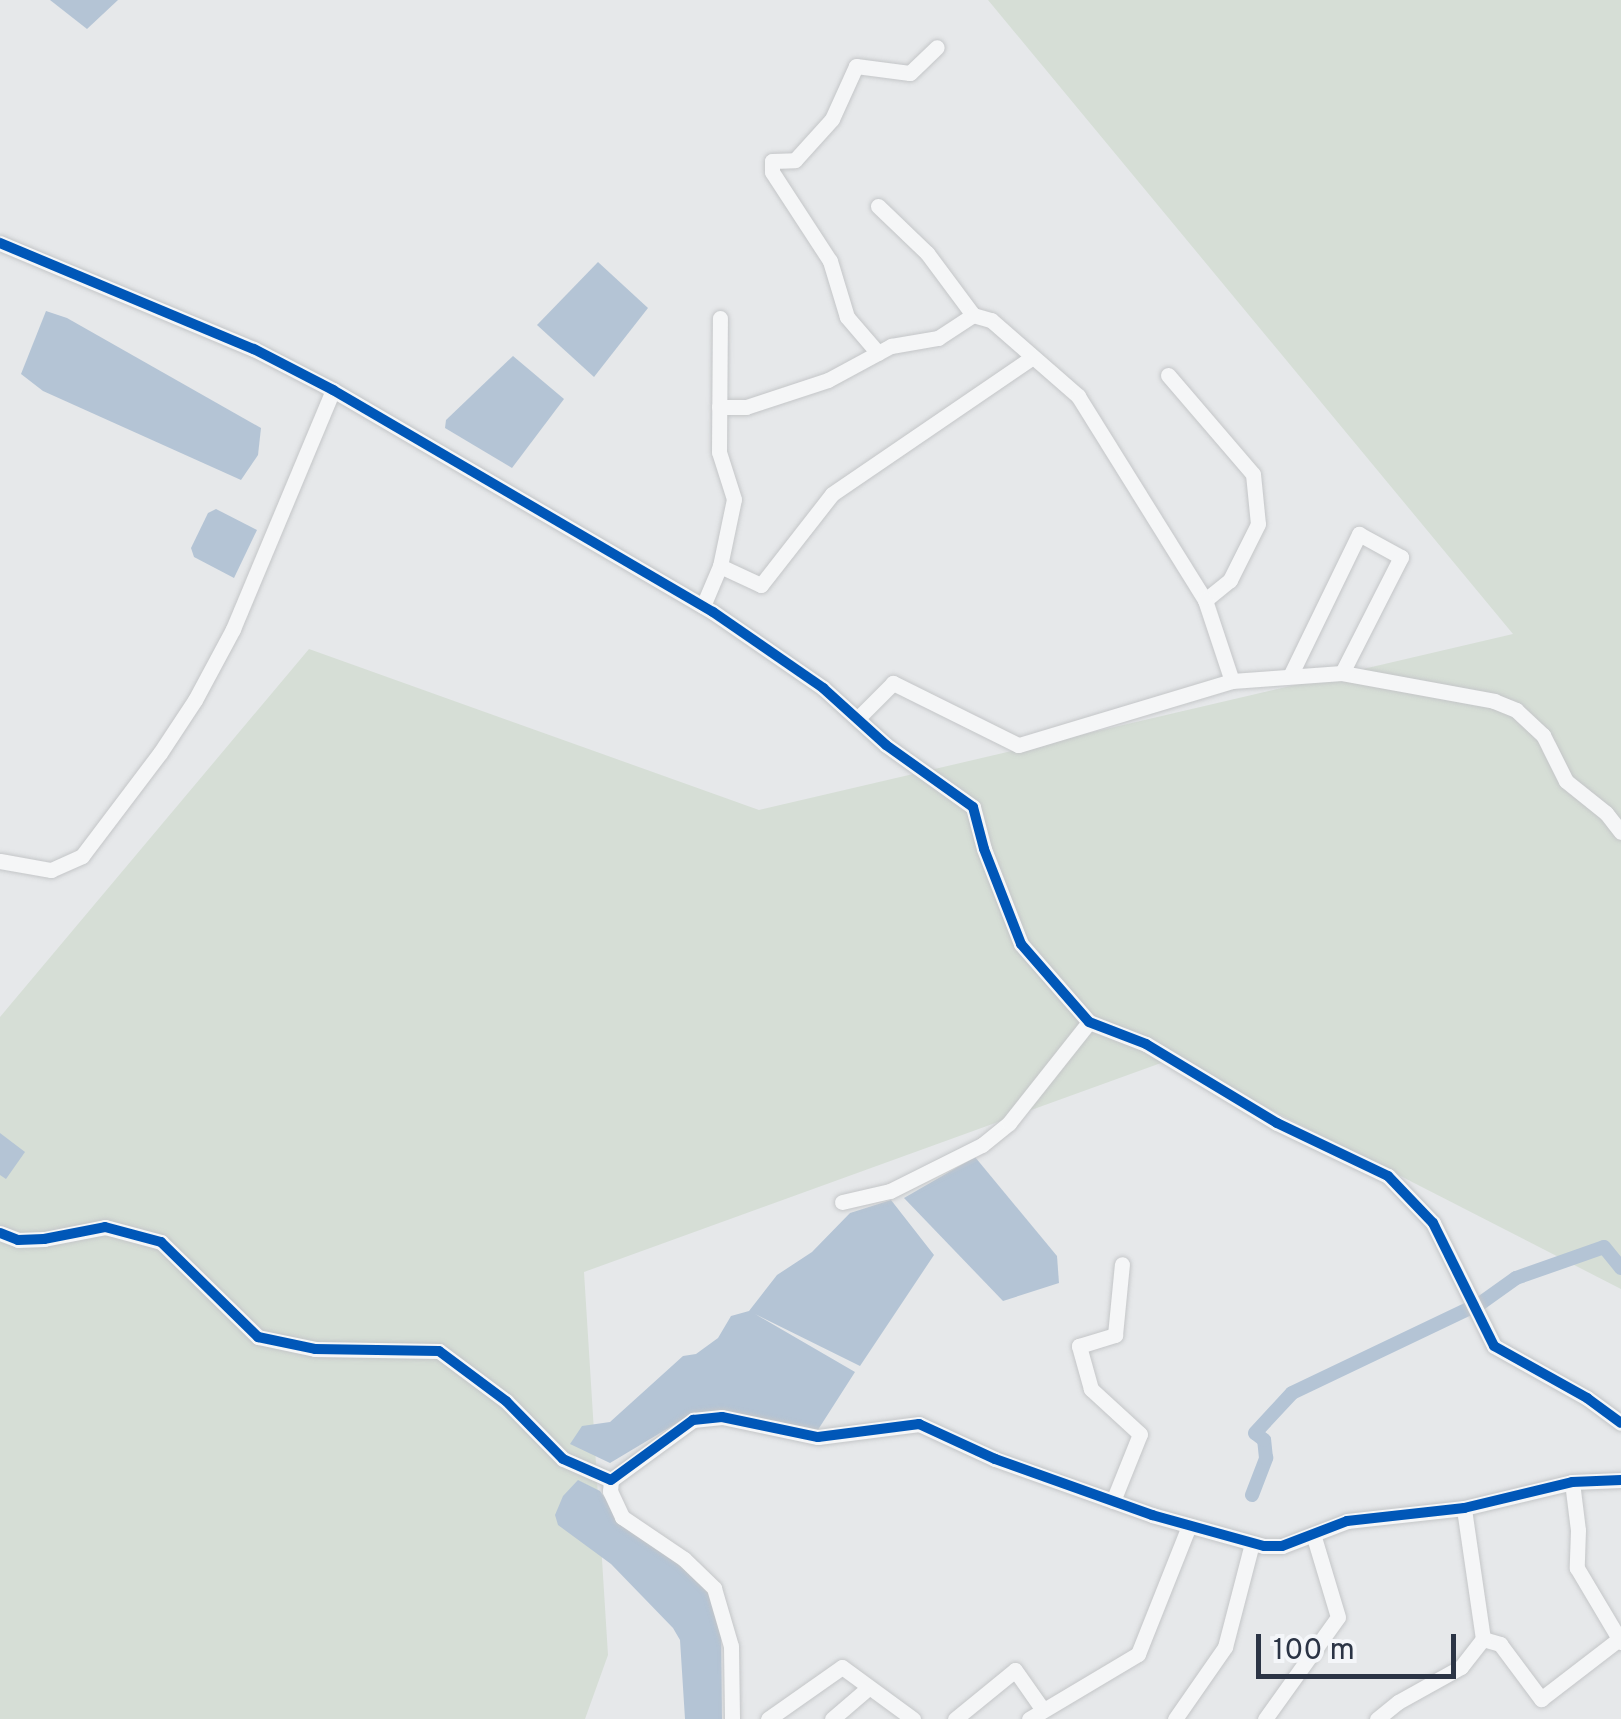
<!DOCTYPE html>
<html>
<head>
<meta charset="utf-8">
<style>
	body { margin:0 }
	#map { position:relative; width:1621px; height:1719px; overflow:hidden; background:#e6e8ea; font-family:Overpass,sans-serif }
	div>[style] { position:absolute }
	.green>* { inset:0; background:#d6ded6 }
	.water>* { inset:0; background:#b4c4d5 }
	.canal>* { height:14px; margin:-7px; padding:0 7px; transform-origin:7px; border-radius:7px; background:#b4c4d5 }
	.roads { filter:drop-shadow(0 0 2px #c4c6c8) drop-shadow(0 0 2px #c4c6c8) }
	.minor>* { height:15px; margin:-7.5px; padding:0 7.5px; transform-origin:7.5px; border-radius:7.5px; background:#f5f6f7 }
	.cycleway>* { height:10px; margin:-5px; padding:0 5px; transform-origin:5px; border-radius:5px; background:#0057b8 }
	span { translate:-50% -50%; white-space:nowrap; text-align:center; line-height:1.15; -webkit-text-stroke:9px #f4f6f9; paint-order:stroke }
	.scale { position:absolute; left:1256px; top:1634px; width:200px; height:45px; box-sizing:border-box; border:5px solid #2b3445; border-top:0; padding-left:12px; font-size:30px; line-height:35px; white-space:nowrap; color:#2b3445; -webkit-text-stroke:8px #f4f6f9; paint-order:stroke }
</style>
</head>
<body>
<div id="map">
	<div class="green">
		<div style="clip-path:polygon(988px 0,1621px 0,1621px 1289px,1172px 1059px,584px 1272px,608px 1655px,585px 1719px,0 1719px,0 1017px,309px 649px,759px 810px,1513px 634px)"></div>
	</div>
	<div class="water">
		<div style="clip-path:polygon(50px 0,118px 0,87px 29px)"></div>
		<div style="clip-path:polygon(598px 262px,648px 308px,594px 377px,537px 325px)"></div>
		<div style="clip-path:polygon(46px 311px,67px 318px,261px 428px,258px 455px,241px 480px,43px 391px,21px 374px)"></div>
		<div style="clip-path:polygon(513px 356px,564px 399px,512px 468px,445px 428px,446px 420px)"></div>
		<div style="clip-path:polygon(216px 509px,257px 530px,234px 578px,194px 557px,191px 548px,208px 513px)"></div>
		<div style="clip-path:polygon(0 1133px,25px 1152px,6px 1179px,0 1175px)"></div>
		<div style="clip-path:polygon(975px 1157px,1057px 1256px,1059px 1283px,1003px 1301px,904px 1198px)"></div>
		<div style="clip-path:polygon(891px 1200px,934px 1255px,860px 1366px,755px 1314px,855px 1372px,814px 1436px,687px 1417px,610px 1463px,570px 1444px,582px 1426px,610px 1422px,683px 1356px,696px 1354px,718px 1338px,731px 1316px,749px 1311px,777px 1275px,812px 1252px,850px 1213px)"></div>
		<div style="clip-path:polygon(578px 1480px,600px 1491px,620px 1519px,674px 1557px,714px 1599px,721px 1618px,722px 1719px,685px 1719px,680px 1640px,673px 1628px,611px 1564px,558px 1525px,555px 1515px,563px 1496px)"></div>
	</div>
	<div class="canal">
		<div style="left:1252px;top:1495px;width:40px;rotate:-69deg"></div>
		<div style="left:1266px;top:1458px;width:18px;rotate:-96deg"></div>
		<div style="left:1264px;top:1440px;width:11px;rotate:-142deg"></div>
		<div style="left:1255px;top:1433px;width:54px;rotate:-47.2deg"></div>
		<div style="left:1292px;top:1393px;width:209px;rotate:-25.5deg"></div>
		<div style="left:1481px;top:1303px;width:43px;rotate:-35.5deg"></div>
		<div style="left:1516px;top:1278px;width:93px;rotate:-19.4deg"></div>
		<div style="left:1604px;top:1247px;width:27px;rotate:51deg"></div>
	</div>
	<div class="roads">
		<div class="minor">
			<div style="left:878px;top:206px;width:68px;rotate:43.8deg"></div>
			<div style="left:927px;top:253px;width:77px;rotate:53.4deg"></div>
			<div style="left:0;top:243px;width:275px;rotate:22.7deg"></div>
			<div style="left:254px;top:349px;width:89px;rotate:27.4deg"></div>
			<div style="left:333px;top:390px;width:440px;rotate:30.3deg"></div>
			<div style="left:713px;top:612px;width:134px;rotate:34.6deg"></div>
			<div style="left:823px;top:688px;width:85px;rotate:42.1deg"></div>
			<div style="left:886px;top:745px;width:107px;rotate:35.5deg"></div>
			<div style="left:973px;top:807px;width:43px;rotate:75.3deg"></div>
			<div style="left:984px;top:849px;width:102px;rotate:68.7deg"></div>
			<div style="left:1021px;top:944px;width:103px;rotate:48.9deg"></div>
			<div style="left:1089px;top:1022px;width:61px;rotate:21.1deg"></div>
			<div style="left:1146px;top:1044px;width:153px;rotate:31.1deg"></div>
			<div style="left:1277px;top:1123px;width:123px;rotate:25.5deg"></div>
			<div style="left:1388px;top:1176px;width:65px;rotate:46.2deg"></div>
			<div style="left:1433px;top:1223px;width:137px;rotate:63.6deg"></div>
			<div style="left:1494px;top:1346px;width:107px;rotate:29.2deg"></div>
			<div style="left:1587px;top:1398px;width:42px;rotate:36.3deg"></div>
			<div style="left:878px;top:353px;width:48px;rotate:-130.7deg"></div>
			<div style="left:847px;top:317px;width:59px;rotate:-106.9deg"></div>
			<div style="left:830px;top:261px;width:106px;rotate:-123.1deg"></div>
			<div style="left:772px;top:172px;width:11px;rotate:-90deg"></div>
			<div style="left:772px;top:161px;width:23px;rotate:-2deg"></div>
			<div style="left:795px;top:160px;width:55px;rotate:-47.9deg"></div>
			<div style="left:832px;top:119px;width:58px;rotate:-65.6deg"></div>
			<div style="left:856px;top:66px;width:54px;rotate:7.4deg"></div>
			<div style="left:910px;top:73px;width:37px;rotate:-44deg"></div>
			<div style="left:1168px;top:375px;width:130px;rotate:49.4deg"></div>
			<div style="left:1253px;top:474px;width:50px;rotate:84.3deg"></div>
			<div style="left:1258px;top:524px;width:63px;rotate:116.6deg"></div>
			<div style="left:1230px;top:580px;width:32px;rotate:141deg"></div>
			<div style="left:719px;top:407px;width:27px"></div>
			<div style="left:746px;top:407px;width:86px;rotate:-18.2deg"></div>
			<div style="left:828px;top:380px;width:72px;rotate:-28.4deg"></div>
			<div style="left:891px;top:346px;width:48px;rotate:-9.7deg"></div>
			<div style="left:938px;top:338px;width:42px;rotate:-33.3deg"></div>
			<div style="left:973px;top:315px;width:19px;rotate:16deg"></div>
			<div style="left:991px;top:320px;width:116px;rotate:41.1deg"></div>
			<div style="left:1078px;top:396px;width:240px;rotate:58.1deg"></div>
			<div style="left:1205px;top:600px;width:85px;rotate:71.6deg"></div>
			<div style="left:1232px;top:681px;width:223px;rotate:163.3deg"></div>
			<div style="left:1018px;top:745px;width:140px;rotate:-153.6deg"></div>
			<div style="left:893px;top:683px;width:48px;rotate:135deg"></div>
			<div style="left:720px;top:566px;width:45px;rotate:24.9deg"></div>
			<div style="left:761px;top:585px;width:115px;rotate:-52deg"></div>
			<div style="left:832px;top:494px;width:243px;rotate:-34.3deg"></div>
			<div style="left:703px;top:606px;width:43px;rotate:-67deg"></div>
			<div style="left:720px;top:566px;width:68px;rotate:-78.2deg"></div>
			<div style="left:734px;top:499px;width:49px;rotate:-107.7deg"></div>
			<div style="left:719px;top:452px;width:134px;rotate:-89.6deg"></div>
			<div style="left:1291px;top:674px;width:156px;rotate:-64.1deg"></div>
			<div style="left:1359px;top:534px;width:48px;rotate:28.7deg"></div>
			<div style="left:1401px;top:557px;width:130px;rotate:117deg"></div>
			<div style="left:1232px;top:681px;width:110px;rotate:-4.2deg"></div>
			<div style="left:1342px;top:673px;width:155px;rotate:10.4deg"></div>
			<div style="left:1494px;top:701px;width:24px;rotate:22deg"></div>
			<div style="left:1516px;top:710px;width:37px;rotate:43deg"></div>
			<div style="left:1543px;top:735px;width:51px;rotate:63.4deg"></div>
			<div style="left:1566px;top:781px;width:51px;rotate:38.7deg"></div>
			<div style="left:1606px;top:813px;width:24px;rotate:52deg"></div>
			<div style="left:0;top:861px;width:52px;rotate:10deg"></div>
			<div style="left:51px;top:870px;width:34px;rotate:-24deg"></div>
			<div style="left:82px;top:856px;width:129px;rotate:-52.9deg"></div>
			<div style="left:160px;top:753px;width:64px;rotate:-56.6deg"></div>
			<div style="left:195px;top:700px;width:81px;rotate:-61.8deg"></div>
			<div style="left:233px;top:629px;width:259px;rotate:-67.3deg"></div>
			<div style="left:842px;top:1202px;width:49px;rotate:-12.9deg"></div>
			<div style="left:890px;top:1191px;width:103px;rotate:-26.6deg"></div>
			<div style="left:982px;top:1145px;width:35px;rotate:-39deg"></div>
			<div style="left:1009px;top:1123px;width:129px;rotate:-51.6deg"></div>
			<div style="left:0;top:1233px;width:19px;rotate:21deg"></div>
			<div style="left:18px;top:1240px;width:26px;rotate:-2deg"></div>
			<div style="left:44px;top:1239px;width:62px;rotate:-11.1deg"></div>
			<div style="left:105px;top:1227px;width:58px;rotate:15deg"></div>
			<div style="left:161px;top:1242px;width:136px;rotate:44.4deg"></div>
			<div style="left:258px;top:1337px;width:58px;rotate:11.9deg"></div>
			<div style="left:315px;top:1349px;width:124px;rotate:0.9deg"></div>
			<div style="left:439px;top:1351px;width:84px;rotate:36.7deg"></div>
			<div style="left:506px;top:1401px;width:81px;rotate:45.5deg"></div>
			<div style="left:563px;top:1459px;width:52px;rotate:23.6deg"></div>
			<div style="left:611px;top:1480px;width:102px;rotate:-36.2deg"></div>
			<div style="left:693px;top:1420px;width:29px;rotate:-6deg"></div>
			<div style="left:722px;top:1417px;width:98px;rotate:11.8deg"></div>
			<div style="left:818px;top:1437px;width:102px;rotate:-7.3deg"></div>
			<div style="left:919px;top:1424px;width:84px;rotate:24.7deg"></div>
			<div style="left:995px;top:1459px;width:167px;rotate:19.6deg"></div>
			<div style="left:1152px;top:1515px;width:116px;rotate:15.5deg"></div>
			<div style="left:1264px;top:1546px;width:18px"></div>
			<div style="left:1282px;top:1546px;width:70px;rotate:-21deg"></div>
			<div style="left:1347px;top:1521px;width:118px;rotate:-6.3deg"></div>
			<div style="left:1464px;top:1508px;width:111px;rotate:-13.5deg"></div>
			<div style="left:1572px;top:1482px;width:49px;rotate:-2.3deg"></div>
			<div style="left:611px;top:1480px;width:11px;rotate:95deg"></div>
			<div style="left:610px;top:1491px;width:29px;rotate:65deg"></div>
			<div style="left:622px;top:1517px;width:75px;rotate:34.1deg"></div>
			<div style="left:684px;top:1559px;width:42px;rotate:44deg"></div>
			<div style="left:714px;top:1588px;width:60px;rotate:73.7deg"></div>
			<div style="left:731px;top:1646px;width:73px;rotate:89.2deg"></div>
			<div style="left:1572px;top:1482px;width:48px;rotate:82.9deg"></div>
			<div style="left:1578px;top:1530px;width:38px;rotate:92deg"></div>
			<div style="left:1577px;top:1568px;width:86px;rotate:59.3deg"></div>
			<div style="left:1113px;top:1501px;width:72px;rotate:-68.1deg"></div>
			<div style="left:1140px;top:1434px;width:67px;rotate:-137.4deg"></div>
			<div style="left:1091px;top:1389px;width:45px;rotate:-105.6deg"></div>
			<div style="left:1079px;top:1346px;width:38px;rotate:-17deg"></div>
			<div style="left:1115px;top:1335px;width:71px;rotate:-84.4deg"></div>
			<div style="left:1483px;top:1639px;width:18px;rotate:16deg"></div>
			<div style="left:1500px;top:1644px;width:69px;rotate:53.3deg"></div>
			<div style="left:1541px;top:1699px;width:98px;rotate:-37.6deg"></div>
			<div style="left:768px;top:1719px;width:90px;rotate:-35.1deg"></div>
			<div style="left:842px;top:1667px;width:88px;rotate:36.2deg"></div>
			<div style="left:832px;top:1719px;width:48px;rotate:-40.7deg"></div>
			<div style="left:955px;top:1719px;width:77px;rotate:-39.2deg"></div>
			<div style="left:1015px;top:1670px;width:49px;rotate:55deg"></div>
			<div style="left:1029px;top:1719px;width:127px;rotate:-30.8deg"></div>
			<div style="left:1138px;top:1654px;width:138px;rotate:-68.3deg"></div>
			<div style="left:1175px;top:1719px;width:88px;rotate:-55.2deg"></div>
			<div style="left:1225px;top:1647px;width:107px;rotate:-75.4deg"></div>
			<div style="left:1265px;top:1719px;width:125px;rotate:-54.4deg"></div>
			<div style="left:1338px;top:1617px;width:84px;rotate:-106.7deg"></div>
			<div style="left:1377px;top:1719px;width:27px;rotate:-39deg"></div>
			<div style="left:1398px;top:1702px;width:72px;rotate:-29.1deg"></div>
			<div style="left:1461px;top:1667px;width:36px;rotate:-52deg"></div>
			<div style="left:1483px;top:1639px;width:132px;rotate:-98.3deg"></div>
		</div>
	</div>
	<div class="cycleway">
		<div style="left:0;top:243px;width:275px;rotate:22.7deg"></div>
		<div style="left:254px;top:349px;width:89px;rotate:27.4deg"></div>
		<div style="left:333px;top:390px;width:440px;rotate:30.3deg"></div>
		<div style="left:713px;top:612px;width:134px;rotate:34.6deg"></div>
		<div style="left:823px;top:688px;width:85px;rotate:42.1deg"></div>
		<div style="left:886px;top:745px;width:107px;rotate:35.5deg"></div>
		<div style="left:973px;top:807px;width:43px;rotate:75.3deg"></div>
		<div style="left:984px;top:849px;width:102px;rotate:68.7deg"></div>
		<div style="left:1021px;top:944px;width:103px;rotate:48.9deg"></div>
		<div style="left:1089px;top:1022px;width:61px;rotate:21.1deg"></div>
		<div style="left:1146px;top:1044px;width:153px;rotate:31.1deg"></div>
		<div style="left:1277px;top:1123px;width:123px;rotate:25.5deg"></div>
		<div style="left:1388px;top:1176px;width:65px;rotate:46.2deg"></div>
		<div style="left:1433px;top:1223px;width:137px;rotate:63.6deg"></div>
		<div style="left:1494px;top:1346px;width:107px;rotate:29.2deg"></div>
		<div style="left:1587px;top:1398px;width:42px;rotate:36.3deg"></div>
		<div style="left:0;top:1233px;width:19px;rotate:21deg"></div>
		<div style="left:18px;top:1240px;width:26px;rotate:-2deg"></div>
		<div style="left:44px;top:1239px;width:62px;rotate:-11.1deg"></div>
		<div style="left:105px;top:1227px;width:58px;rotate:15deg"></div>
		<div style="left:161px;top:1242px;width:136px;rotate:44.4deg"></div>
		<div style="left:258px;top:1337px;width:58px;rotate:11.9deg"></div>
		<div style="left:315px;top:1349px;width:124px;rotate:0.9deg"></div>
		<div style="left:439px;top:1351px;width:84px;rotate:36.7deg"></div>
		<div style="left:506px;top:1401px;width:81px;rotate:45.5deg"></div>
		<div style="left:563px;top:1459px;width:52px;rotate:23.6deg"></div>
		<div style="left:611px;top:1480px;width:102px;rotate:-36.2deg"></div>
		<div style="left:693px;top:1420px;width:29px;rotate:-6deg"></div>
		<div style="left:722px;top:1417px;width:98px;rotate:11.8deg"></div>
		<div style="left:818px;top:1437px;width:102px;rotate:-7.3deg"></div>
		<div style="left:919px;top:1424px;width:84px;rotate:24.7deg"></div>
		<div style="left:995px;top:1459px;width:167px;rotate:19.6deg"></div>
		<div style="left:1152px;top:1515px;width:116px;rotate:15.5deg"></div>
		<div style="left:1264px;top:1546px;width:18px"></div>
		<div style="left:1282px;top:1546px;width:70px;rotate:-21deg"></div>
		<div style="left:1347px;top:1521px;width:118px;rotate:-6.3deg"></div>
		<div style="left:1464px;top:1508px;width:111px;rotate:-13.5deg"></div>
		<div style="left:1572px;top:1482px;width:49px;rotate:-2.3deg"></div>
	</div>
	<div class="scale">100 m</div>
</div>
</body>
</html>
